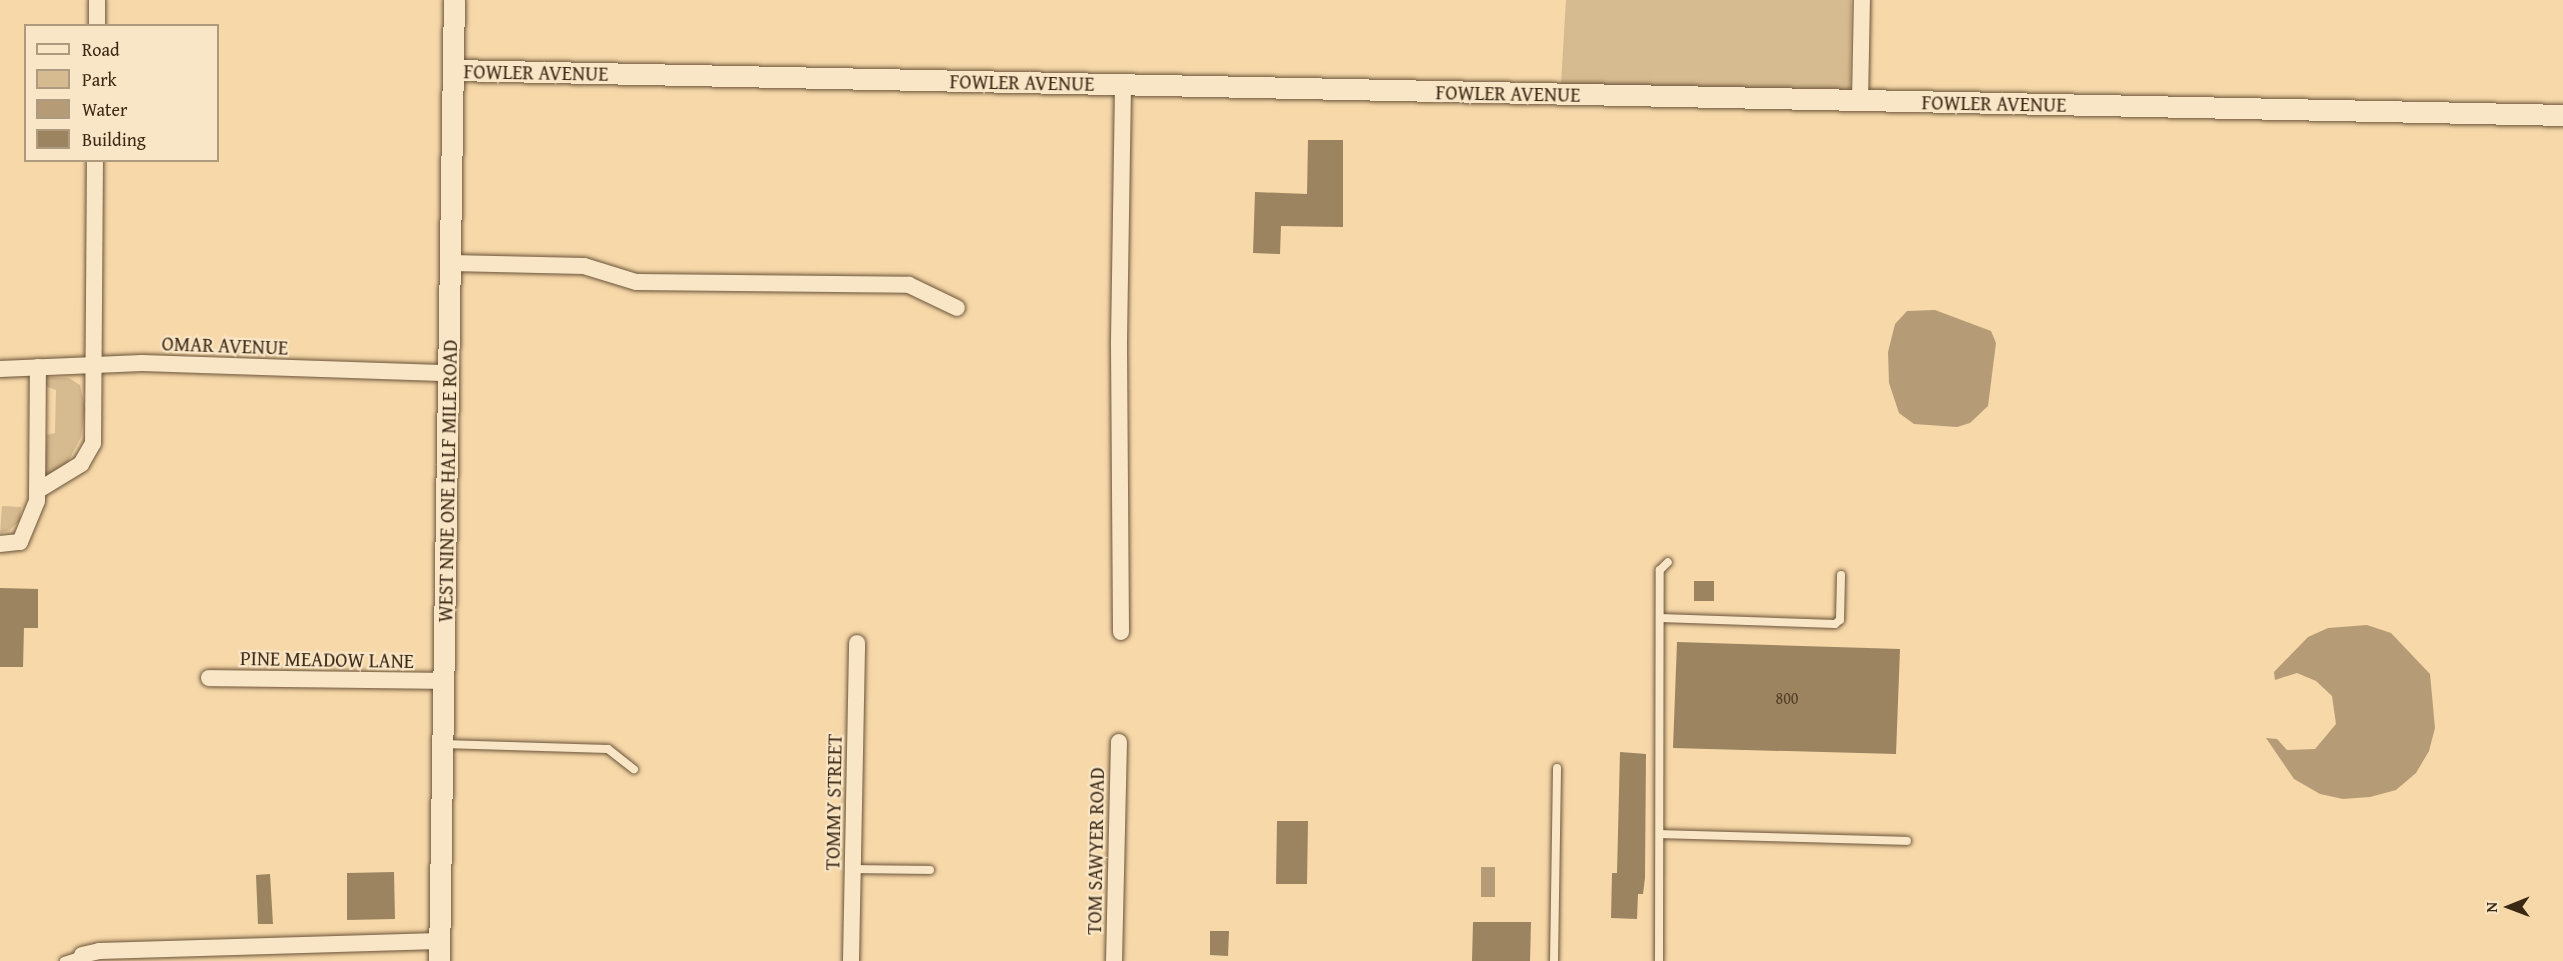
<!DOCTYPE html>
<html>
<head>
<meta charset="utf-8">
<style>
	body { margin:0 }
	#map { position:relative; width:2563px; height:961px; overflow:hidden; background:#f6d8a9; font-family:"Gentium Book Plus",serif }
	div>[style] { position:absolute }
	.green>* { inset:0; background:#d6ba90 }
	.water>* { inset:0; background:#b69c76 }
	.building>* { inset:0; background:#9c8461 }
	.roads { filter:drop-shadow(0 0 2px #6a5439) drop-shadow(0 0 2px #6a5439) }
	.service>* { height:8px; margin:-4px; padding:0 4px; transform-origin:4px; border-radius:4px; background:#f9e6c7 }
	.minor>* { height:16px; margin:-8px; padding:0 8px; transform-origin:8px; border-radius:8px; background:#f9e6c7 }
	.tertiary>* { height:21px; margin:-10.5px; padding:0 10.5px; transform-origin:10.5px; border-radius:10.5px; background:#f9e6c7 }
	span { translate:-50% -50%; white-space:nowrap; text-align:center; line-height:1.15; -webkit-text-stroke:4.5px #f9e6c7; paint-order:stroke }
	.number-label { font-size:16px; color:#533f27 }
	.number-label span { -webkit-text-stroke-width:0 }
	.street-label { font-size:20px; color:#3b2814 }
	.legend { position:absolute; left:24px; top:24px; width:195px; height:138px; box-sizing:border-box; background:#f9e6c7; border:2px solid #ad9a7f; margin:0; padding:8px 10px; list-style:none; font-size:18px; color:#3b2814 }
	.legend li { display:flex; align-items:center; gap:12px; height:30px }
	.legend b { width:30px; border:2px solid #ad9a7f }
	.north { position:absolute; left:2479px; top:877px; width:60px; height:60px; -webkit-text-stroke:4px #f9e6c7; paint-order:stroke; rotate:269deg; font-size:16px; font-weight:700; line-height:24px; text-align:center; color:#3b2814 }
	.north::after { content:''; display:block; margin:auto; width:21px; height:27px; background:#3b2814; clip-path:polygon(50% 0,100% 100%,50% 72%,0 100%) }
</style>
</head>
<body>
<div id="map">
	<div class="green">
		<div style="clip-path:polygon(1566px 0,1851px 0,1850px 91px,1561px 84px)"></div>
		<div style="clip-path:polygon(45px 377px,69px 378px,80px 385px,85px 408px,81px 437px,68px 462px,51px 479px,43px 480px,47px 435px,55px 433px,56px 390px,42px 385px)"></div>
		<div style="clip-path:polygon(2px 506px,21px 507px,20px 520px,9px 531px,0 533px)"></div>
	</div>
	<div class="water">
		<div style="clip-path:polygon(1935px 310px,1991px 331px,1996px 343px,1988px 406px,1970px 423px,1957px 427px,1914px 424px,1899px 413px,1889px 383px,1888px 352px,1895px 324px,1907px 311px)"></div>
		<div style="clip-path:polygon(2367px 625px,2391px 633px,2430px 674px,2435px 728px,2429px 751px,2416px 773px,2396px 790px,2370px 797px,2343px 799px,2320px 794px,2294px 779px,2266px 738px,2277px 739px,2287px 750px,2315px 749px,2336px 724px,2332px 696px,2316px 681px,2297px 673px,2275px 680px,2274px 672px,2308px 637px,2328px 628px)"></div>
		<div style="clip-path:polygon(1481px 867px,1495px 867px,1495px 897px,1481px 897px)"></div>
	</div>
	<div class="building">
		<div style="clip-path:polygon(1308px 140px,1343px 140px,1343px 227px,1281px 226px,1280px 254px,1253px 253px,1255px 192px,1307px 194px)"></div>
		<div style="clip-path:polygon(1694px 581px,1714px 581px,1714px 601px,1694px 601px)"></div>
		<div style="clip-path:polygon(0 588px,38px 589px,38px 628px,24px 628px,23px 667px,0 667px)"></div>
		<div style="clip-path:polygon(1677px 642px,1900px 649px,1896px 754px,1673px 748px)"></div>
		<div style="clip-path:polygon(1620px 752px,1646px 754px,1645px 878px,1643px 894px,1638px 894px,1637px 919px,1611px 918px,1612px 873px,1617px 873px)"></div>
		<div style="clip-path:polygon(1277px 821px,1308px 821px,1307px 884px,1276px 884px)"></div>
		<div style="clip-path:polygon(394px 872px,395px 919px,347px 920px,347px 873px)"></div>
		<div style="clip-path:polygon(270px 874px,273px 924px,258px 924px,256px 875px)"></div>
		<div style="clip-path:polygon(1473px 922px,1531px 922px,1530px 961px,1472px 961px)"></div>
		<div style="clip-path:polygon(1210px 931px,1229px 931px,1228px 956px,1210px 955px)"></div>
	</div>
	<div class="roads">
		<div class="service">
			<div style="left:1660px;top:618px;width:175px;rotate:2deg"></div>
			<div style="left:1835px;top:624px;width:6px;rotate:-39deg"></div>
			<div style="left:1840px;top:620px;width:45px;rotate:-88.7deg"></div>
			<div style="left:443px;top:744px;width:165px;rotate:1.7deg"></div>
			<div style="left:608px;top:749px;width:33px;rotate:38deg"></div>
			<div style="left:1661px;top:834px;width:246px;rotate:1.6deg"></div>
			<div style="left:853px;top:869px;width:77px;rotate:0.7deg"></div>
			<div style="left:64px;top:961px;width:19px;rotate:-18deg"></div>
			<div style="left:1554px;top:961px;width:193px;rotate:-89.1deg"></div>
			<div style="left:1659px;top:961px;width:391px;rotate:-89.9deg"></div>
			<div style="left:1660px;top:570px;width:11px;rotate:-45deg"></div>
		</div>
		<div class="minor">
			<div style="left:97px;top:26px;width:26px;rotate:-90deg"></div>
			<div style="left:1860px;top:101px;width:101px;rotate:-88.9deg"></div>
			<div style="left:451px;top:263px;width:133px;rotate:1.3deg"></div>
			<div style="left:584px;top:266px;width:54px;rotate:17.1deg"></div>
			<div style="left:636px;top:282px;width:273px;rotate:0.6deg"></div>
			<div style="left:909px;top:285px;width:53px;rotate:25.6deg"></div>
			<div style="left:0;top:369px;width:142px;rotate:-2.4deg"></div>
			<div style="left:142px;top:363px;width:307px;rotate:1.9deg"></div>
			<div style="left:37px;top:491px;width:52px;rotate:-31.5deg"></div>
			<div style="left:81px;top:464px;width:24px;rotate:-60deg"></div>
			<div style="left:93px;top:443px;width:283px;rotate:-89.6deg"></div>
			<div style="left:0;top:544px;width:20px;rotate:-6deg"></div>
			<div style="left:20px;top:542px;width:44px;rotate:-67.5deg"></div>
			<div style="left:37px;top:501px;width:134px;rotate:-89.6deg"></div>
			<div style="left:1121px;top:632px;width:291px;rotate:-90.4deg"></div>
			<div style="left:1119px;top:341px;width:257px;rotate:-89.1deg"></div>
			<div style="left:209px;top:678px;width:235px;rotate:0.7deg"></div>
			<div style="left:82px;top:955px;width:17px;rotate:-13deg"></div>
			<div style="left:99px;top:951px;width:340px;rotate:-1.7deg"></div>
			<div style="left:851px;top:961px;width:318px;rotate:-88.9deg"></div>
			<div style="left:1114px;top:961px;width:219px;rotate:-88.7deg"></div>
		</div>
		<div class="tertiary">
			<div style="left:453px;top:70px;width:2110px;rotate:1.22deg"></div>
			<div style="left:439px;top:961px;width:961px;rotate:-89.11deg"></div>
		</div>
	</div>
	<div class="number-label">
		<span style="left:1787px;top:698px">800</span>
	</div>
	<div class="street-label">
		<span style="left:536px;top:72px;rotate:1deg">FOWLER AVENUE</span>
		<span style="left:1022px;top:82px;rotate:1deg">FOWLER AVENUE</span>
		<span style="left:1508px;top:93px;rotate:1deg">FOWLER AVENUE</span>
		<span style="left:1994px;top:103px;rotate:1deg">FOWLER AVENUE</span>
		<span style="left:225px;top:345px;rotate:2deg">OMAR AVENUE</span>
		<span style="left:447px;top:481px;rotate:-89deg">WEST NINE ONE HALF MILE ROAD</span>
		<span style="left:327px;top:659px;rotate:1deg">PINE MEADOW LANE</span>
		<span style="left:833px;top:802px;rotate:-89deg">TOMMY STREET</span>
		<span style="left:1095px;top:851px;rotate:-89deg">TOM SAWYER ROAD</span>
	</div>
	<ul class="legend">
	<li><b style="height:8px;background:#f9e6c7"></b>Road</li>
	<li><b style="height:16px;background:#d6ba90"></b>Park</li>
	<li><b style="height:16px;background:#b69c76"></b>Water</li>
	<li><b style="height:16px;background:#9c8461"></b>Building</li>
	</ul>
	<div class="north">N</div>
</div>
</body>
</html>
